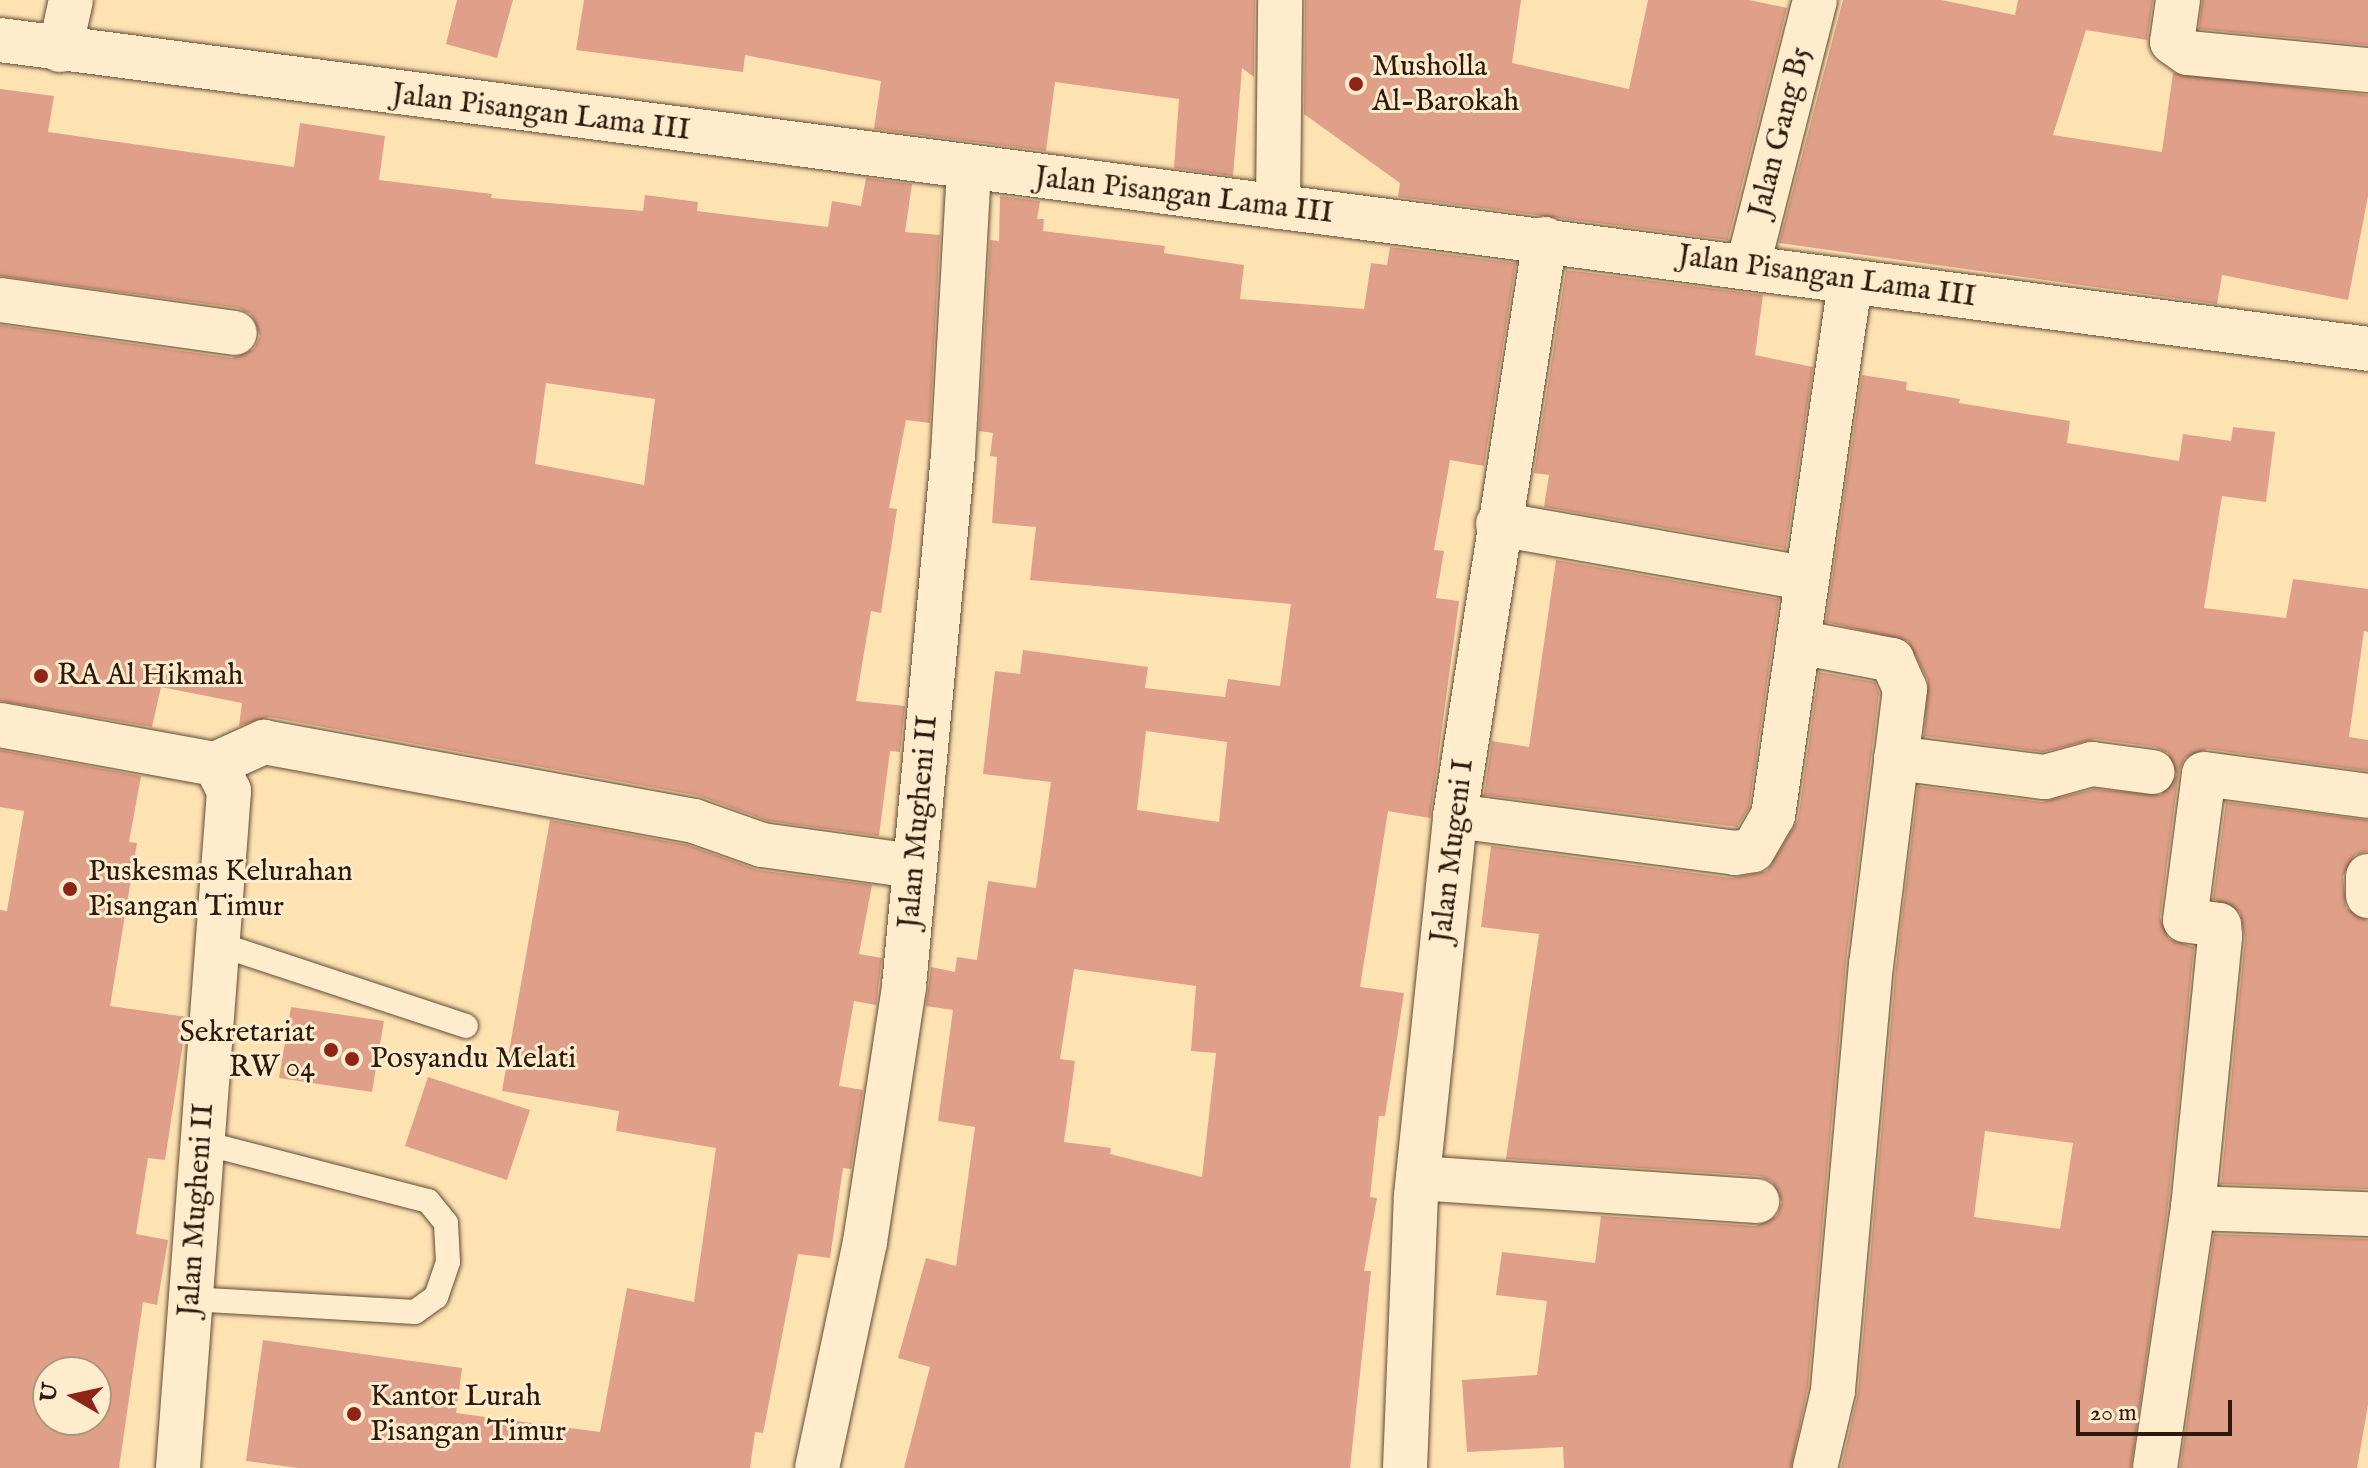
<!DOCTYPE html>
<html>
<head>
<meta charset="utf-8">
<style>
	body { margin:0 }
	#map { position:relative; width:2368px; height:1468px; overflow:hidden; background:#fde2b2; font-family:"IM FELL English",serif }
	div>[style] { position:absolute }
	.building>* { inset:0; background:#e09f88 }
	.roads { filter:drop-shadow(0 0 2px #624b35) drop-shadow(0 0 2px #624b35) }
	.lane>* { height:24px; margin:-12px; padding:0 12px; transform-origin:12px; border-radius:12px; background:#feeccd }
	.street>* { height:44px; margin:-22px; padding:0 22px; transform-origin:22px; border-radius:22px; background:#feeccd }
	.secondary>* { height:44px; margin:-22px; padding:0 22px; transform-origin:22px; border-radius:22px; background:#feeccd }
	.dots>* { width:22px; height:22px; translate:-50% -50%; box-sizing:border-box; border:4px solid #feeccd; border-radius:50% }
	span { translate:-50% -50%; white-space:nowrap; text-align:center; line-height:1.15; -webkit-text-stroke:6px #feeccd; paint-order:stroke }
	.poi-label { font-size:30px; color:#2e190b }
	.left { translate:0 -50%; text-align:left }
	.right { translate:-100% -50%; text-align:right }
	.street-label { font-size:30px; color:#2e190b }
	.north { position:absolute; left:32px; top:1356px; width:80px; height:80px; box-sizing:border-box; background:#feeccd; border:2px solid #ab987f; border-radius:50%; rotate:279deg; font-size:22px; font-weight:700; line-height:32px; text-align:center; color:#2e190b }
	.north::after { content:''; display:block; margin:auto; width:28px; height:36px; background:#8f2418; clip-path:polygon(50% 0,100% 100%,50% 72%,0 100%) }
	.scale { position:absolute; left:2076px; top:1400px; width:156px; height:36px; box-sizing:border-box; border:4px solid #2e190b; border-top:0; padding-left:10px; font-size:24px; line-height:28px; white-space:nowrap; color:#2e190b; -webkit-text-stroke:6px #feeccd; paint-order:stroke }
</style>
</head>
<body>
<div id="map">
	<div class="building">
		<div style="clip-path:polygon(457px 0,513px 0,497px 58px,446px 44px)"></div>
		<div style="clip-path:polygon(584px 0,1255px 0,1254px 77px,1242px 68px,1233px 176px,1174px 168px,1179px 99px,1055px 82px,1046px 151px,874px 129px,881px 81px,745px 55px,743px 72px,576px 50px)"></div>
		<div style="clip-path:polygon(1305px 0,1521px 0,1512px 63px,1629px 89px,1648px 0,1749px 0,1787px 8px,1728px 240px,1398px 197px,1400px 183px,1304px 114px)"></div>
		<div style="clip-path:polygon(1843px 0,1941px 0,2015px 15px,2018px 0,2153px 0,2147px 40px,2086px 30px,2053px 135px,2162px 152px,2173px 73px,2368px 95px,2368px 196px,2348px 300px,2222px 275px,2217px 304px,1779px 243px)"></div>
		<div style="clip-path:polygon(2202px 0,2368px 0,2368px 45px,2199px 29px)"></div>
		<div style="clip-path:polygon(evenodd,0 89px,54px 96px,48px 132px,294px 167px,300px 123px,385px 136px,379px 180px,492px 194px,491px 198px,643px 211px,645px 195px,698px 202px,697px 211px,828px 227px,832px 201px,861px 206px,866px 178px,912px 184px,905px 232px,940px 235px,930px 423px,906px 420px,889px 508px,897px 509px,881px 613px,871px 611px,856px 701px,905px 706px,900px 752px,890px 751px,879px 836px,768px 821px,699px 796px,269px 717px,239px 726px,242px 703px,161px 687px,152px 727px,0 701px,0 325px,232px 358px,254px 349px,260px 336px,251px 314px,238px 308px,0 276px,0 89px,546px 383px,655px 399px,644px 485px,535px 464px,546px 383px)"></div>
		<div style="clip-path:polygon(evenodd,1000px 196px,1040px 201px,1037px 219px,1044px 219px,1043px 231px,1165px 246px,1164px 253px,1244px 265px,1240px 299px,1364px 309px,1371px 263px,1387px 265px,1390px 247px,1516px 263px,1484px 466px,1450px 460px,1434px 550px,1444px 551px,1436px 598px,1459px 601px,1430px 818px,1388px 811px,1360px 987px,1404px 993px,1385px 1116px,1379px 1116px,1370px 1197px,1377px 1198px,1364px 1271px,1371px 1271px,1350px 1468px,904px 1468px,930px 1367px,898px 1358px,926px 1258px,956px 1266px,975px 1127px,938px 1121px,953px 1010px,926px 1006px,931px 967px,955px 972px,957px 957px,977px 960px,988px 881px,1036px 888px,1051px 782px,983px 774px,995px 671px,1020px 674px,1023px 650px,1148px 667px,1145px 688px,1225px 697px,1228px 679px,1280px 686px,1291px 604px,1030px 580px,1036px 527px,992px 523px,997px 457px,990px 456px,993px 433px,979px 431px,990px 240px,999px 241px,1000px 196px,1146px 731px,1227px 742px,1219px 822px,1137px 810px,1146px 731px,1000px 196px,1074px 969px,1196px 986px,1191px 1051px,1216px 1053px,1202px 1177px,1110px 1154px,1111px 1148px,1064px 1142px,1075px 1061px,1060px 1059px,1074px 969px)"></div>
		<div style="clip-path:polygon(1566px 270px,1763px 295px,1755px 355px,1813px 367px,1786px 549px,1544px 507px,1549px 475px,1534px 473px)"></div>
		<div style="clip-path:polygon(evenodd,1862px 375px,1907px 382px,1906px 390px,1960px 399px,1959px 403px,2070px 421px,2067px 443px,2179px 461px,2183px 434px,2231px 441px,2233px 427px,2275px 432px,2266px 502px,2222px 496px,2204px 608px,2286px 618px,2293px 579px,2368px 589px,2368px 632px,2364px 631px,2349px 737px,2368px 740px,2368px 771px,2207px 749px,2185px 758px,2179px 771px,2160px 918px,2169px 939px,2194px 947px,2168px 1205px,2131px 1468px,1841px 1468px,1858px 1393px,1896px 967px,1918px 786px,2042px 802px,2094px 789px,2161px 795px,2177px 775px,2168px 753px,2155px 747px,2095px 739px,2043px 752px,1924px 736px,1928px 680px,1908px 641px,1826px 622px,1862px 375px,1985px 1131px,2073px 1143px,2060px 1229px,1974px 1217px,1985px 1131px)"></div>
		<div style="clip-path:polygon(1556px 560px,1779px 599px,1749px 808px,1737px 827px,1484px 795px,1492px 741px,1529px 747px)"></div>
		<div style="clip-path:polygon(1819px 672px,1875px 682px,1879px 693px,1846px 961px,1808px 1387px,1791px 1468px,1564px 1468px,1563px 1447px,1467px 1452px,1462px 1380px,1537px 1375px,1547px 1301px,1496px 1295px,1502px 1252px,1595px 1263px,1601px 1216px,1756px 1226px,1777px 1216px,1782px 1202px,1772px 1181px,1759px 1176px,1506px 1159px,1539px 934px,1481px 927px,1491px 846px,1732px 878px,1767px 871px,1798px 820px)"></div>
		<div style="clip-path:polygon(evenodd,0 750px,141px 776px,129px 842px,137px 843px,110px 1006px,187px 1017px,165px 1160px,148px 1158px,136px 1234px,168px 1240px,157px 1305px,143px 1302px,119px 1468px,0 1468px,0 910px,7px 911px,24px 811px,0 807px,0 750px,48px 1372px,96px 1372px,96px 1420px,48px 1420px,48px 1372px)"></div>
		<div style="clip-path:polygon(2226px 802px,2368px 820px,2368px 851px,2355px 855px,2343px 876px,2346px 908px,2368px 921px,2368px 1189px,2221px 1184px,2245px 938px,2240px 912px,2213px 899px)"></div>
		<div style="clip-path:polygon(550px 820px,688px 845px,758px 870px,872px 885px,859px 954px,882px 958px,877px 998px,876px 1005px,854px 1001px,839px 1086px,863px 1090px,851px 1169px,843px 1168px,830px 1258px,798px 1254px,763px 1433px,755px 1432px,750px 1468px,298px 1468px,246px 1461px,263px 1340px,462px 1368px,456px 1413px,600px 1432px,627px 1288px,694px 1302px,716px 1148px,616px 1131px,619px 1111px,502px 1091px)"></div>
		<div style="clip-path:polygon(291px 1007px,384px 1021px,372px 1092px,279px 1078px)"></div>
		<div style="clip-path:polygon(428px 1077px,530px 1110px,507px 1180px,405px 1146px)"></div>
		<div style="clip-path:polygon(2214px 1234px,2368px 1239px,2368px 1405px,2357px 1468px,2180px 1468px)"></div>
	</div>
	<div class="roads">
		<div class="lane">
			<div style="left:218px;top:944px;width:261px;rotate:18.3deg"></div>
			<div style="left:190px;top:1299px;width:225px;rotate:3.3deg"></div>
			<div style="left:415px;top:1312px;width:26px;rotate:-36deg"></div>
			<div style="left:436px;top:1297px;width:37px;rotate:-71deg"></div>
			<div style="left:448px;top:1262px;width:39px;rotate:-93deg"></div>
			<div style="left:446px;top:1223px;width:28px;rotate:-129deg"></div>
			<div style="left:428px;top:1201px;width:232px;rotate:-165.5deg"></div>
		</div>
		<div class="street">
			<div style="left:2178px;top:0;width:42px;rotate:98.1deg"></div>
			<div style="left:2172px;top:42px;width:19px;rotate:35deg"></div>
			<div style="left:2188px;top:53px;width:181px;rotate:5.4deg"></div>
			<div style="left:60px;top:50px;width:51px;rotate:-77.6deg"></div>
			<div style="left:1278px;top:207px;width:207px;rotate:-89.4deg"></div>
			<div style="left:1748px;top:265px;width:273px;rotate:-75.8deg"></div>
			<div style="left:0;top:300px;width:237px;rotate:8deg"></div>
			<div style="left:1498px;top:524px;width:311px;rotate:10deg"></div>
			<div style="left:1798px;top:642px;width:96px;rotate:10.8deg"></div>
			<div style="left:1892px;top:660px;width:32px;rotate:66deg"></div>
			<div style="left:1905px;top:689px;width:277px;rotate:97deg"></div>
			<div style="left:1871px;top:964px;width:429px;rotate:95.1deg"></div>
			<div style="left:1833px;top:1391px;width:79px;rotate:103.2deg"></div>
			<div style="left:0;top:725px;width:219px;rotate:10.3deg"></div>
			<div style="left:1896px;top:758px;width:150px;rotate:7.3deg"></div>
			<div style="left:2045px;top:777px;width:49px;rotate:-15.5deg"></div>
			<div style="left:2092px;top:764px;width:61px;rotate:7.6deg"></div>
			<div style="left:215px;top:764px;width:54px;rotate:-24.2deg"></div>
			<div style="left:264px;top:742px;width:437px;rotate:10.4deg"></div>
			<div style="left:694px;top:821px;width:72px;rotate:19.4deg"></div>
			<div style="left:762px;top:845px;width:153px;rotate:7.9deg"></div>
			<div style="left:1455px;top:816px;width:282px;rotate:7.5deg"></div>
			<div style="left:1735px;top:853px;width:18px;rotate:-9deg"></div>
			<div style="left:1753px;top:850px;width:39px;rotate:-60deg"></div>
			<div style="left:1773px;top:816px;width:539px;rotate:-81.78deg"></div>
			<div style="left:2368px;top:876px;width:20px;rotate:90deg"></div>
			<div style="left:1418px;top:1178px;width:340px;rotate:3.9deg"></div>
			<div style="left:2193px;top:1208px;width:273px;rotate:-84.3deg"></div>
			<div style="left:2220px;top:936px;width:11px;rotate:-95deg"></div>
			<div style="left:2219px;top:925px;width:34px;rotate:-172deg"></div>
			<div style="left:2185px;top:920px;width:147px;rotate:-82.6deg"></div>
			<div style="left:2204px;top:774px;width:165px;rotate:7.6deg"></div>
			<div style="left:178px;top:1468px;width:679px;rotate:-85.69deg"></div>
			<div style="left:229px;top:791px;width:30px;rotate:-117deg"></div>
			<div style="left:817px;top:1468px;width:231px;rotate:-78deg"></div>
			<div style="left:865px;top:1242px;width:259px;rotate:-81.3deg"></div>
			<div style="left:904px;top:986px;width:533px;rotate:-84.73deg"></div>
			<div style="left:953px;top:455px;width:285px;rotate:-86.8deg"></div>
			<div style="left:1405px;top:1468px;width:272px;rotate:-87.7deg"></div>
			<div style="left:1416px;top:1196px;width:382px;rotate:-84.1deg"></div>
			<div style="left:1455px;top:816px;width:584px;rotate:-81.13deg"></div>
			<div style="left:2155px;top:1468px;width:263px;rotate:-81.7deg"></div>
			<div style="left:2193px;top:1208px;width:175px;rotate:2deg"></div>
		</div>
		<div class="secondary">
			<div style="left:0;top:40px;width:2388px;rotate:7.43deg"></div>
		</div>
	</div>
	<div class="dots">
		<div style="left:1356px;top:84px;background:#8f2418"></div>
		<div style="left:41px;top:676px;background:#8f2418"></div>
		<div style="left:70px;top:889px;background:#8f2418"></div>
		<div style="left:331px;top:1050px;background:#8f2418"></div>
		<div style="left:352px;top:1059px;background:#8f2418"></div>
		<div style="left:354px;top:1414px;background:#8f2418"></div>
	</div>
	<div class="poi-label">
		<span class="left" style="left:1372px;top:84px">Musholla<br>Al-Barokah</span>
		<span class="left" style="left:57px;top:676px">RA Al Hikmah</span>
		<span class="left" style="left:88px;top:889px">Puskesmas Kelurahan<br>Pisangan Timur</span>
		<span class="right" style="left:315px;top:1050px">Sekretariat<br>RW 04</span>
		<span class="left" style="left:370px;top:1059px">Posyandu Melati</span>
		<span class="left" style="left:370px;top:1414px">Kantor Lurah<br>Pisangan Timur</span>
	</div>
	<div class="street-label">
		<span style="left:541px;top:113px;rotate:7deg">Jalan Pisangan Lama III</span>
		<span style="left:1781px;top:132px;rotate:-76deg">Jalan Gang B5</span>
		<span style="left:1184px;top:196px;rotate:7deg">Jalan Pisangan Lama III</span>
		<span style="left:1827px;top:277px;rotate:8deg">Jalan Pisangan Lama III</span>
		<span style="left:919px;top:822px;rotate:-85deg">Jalan Mugheni II</span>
		<span style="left:1453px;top:851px;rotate:-83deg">Jalan Mugeni I</span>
		<span style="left:197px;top:1210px;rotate:-86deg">Jalan Mugheni II</span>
	</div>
	<div class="north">U</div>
	<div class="scale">20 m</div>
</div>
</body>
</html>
